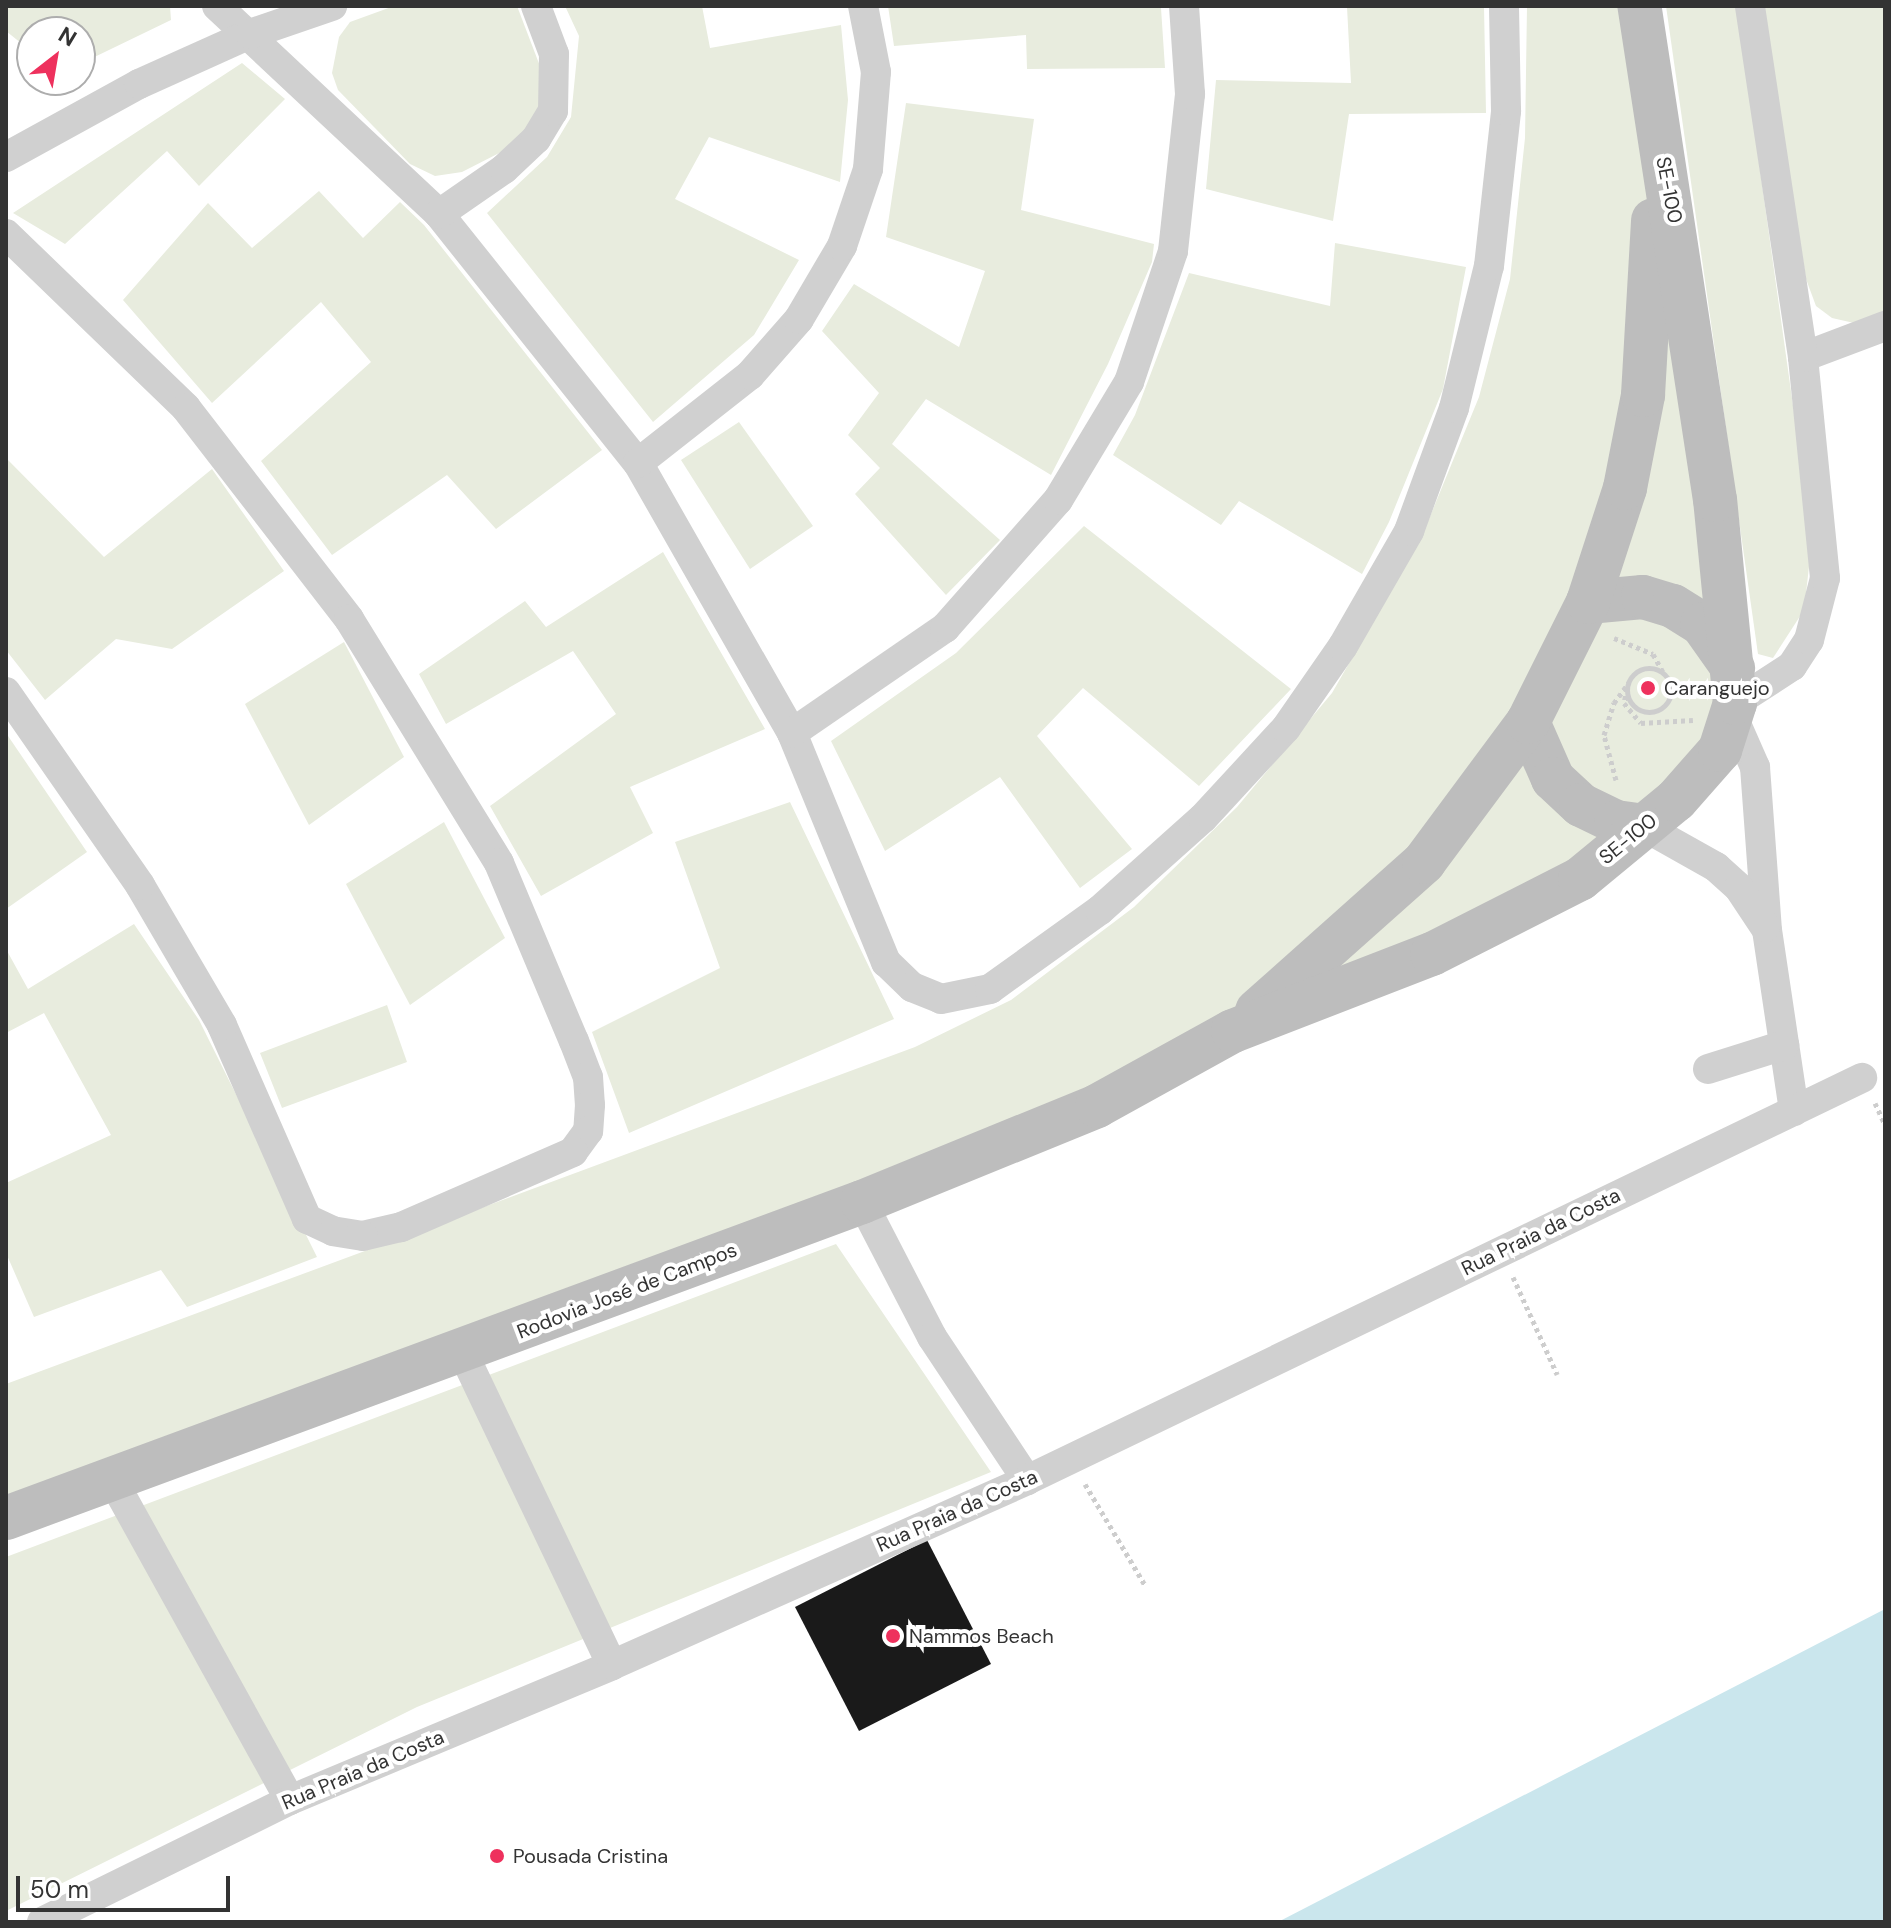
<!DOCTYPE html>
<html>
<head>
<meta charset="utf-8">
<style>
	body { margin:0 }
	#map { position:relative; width:1891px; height:1928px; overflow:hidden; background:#fff; font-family:"DM Sans",sans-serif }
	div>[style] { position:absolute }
	.green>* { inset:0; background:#e8ecde }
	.water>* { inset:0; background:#cae6ed }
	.building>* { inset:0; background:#1a1a1a }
	.path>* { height:5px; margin-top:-2.5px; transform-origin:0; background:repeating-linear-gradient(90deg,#cdcdcd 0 4px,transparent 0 8px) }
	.path>.ring { margin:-2.5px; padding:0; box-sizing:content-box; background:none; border:5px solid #cdcdcd; border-radius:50% }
	.street>* { height:30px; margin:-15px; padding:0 15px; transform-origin:15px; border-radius:15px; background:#d0d0d0 }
	.secondary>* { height:44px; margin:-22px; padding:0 22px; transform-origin:22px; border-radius:22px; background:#bdbdbd }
	.dots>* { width:22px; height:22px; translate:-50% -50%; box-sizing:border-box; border:4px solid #fff; border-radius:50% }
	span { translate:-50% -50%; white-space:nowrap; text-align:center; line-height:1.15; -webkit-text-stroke:8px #fff; paint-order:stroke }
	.street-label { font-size:20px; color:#333 }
	.poi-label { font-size:20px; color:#333 }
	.left { translate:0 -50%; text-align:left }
	.frame { position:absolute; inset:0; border:8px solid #333; pointer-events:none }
	.north { position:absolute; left:16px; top:16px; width:80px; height:80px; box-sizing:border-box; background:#fff; border:2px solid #adadad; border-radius:50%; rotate:31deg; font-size:22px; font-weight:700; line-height:32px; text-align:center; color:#333 }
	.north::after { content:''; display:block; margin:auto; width:28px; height:36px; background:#ee315d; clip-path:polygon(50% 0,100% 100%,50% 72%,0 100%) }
	.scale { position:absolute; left:16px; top:1876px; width:214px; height:36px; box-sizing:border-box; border:4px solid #333; border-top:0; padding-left:10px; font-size:24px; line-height:28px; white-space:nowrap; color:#333; -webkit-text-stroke:6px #fff; paint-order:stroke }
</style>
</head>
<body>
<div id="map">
	<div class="green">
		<div style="clip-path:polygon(6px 6px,170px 6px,171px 20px,80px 64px,80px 32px,32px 32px,32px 52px,6px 31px)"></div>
		<div style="clip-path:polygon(394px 6px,517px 6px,543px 74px,538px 113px,515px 145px,462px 172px,435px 176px,410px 164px,338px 90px,332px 73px,339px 37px,350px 22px)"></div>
		<div style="clip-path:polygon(565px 6px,702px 6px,710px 48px,841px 25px,848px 100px,840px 182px,709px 137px,675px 199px,799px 260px,754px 335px,653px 422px,487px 213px,547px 157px,571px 117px,579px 36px)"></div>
		<div style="clip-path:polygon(888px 6px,1161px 8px,1165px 68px,1027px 69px,1026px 35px,894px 46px)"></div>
		<div style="clip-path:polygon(1223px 6px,1484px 6px,1486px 113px,1349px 114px,1333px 221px,1206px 189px,1216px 80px,1351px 83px,1347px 7px)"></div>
		<div style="clip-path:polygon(1527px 6px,1639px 6px,1674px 314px,1735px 703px,1643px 826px,1097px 1106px,6px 1518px,6px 1384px,915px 1047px,1011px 1000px,1134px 907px,1237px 807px,1332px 693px,1422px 536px,1479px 397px,1510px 279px,1525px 138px)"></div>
		<div style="clip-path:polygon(1666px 6px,1737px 6px,1812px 541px,1804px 610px,1773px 658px,1758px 654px)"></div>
		<div style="clip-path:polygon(1762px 6px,1885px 6px,1885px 319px,1854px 323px,1832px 318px,1816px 306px,1806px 279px)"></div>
		<div style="clip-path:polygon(242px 63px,285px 99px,199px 186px,167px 151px,65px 244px,13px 213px)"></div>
		<div style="clip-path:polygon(906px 103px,1034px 119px,1021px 210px,1154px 244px,1152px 262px,1108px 364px,1051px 475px,926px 399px,892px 444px,1000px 540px,946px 595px,855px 494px,880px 468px,848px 435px,879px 393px,822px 331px,854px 284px,959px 347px,985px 271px,886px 237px)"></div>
		<div style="clip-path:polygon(319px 191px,363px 238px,400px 202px,424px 225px,602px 450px,496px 529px,447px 475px,332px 555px,261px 461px,371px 362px,321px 302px,212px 403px,123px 300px,208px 203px,252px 248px)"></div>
		<div style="clip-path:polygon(1335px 243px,1466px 267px,1443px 389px,1389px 522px,1362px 574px,1239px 501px,1221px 525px,1113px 455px,1135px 415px,1189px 273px,1330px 306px)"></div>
		<div style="clip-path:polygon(739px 422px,813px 526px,750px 569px,681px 460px)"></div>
		<div style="clip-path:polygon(6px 458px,104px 557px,212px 469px,284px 571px,172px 649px,116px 639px,45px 700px,6px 650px)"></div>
		<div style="clip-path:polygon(1084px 526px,1291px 689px,1199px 786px,1083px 688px,1037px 736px,1132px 849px,1080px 888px,1000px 777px,885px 851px,831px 741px,956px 653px)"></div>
		<div style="clip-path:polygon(663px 552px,765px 729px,630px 787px,653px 833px,541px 896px,490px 806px,616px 714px,573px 651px,446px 724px,419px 674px,525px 601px,546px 627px)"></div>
		<div style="clip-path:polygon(344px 642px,404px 757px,309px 825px,245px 704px)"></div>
		<div style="clip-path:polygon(6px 733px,87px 852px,6px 909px)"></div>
		<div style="clip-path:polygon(790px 802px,894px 1019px,629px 1133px,592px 1032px,720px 968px,675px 842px)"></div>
		<div style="clip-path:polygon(444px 822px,505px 938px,410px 1005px,346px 884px)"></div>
		<div style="clip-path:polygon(134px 924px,199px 1020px,317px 1257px,187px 1307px,161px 1270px,34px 1317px,6px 1253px,6px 1183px,111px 1135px,44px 1013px,6px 1033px,6px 949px,28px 989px)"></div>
		<div style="clip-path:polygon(387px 1005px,407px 1062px,282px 1108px,260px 1053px)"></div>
		<div style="clip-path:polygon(836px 1244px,991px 1472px,417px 1707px,6px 1911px,6px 1557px)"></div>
	</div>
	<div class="water">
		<div style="clip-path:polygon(1885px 1609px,1885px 1922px,1278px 1922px)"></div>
	</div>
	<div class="building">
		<div style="clip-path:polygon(927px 1540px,991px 1664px,859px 1731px,795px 1607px)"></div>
	</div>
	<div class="path">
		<div style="left:1614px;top:638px;width:42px;rotate:22.3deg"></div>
		<div style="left:1653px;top:654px;width:23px;rotate:61deg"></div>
		<div class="ring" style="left:1627px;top:668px;width:39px;height:39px"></div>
		<div style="left:1627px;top:688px;width:15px;rotate:101deg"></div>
		<div style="left:1624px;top:703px;width:26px;rotate:50deg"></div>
		<div style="left:1641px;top:723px;width:52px;rotate:-3.3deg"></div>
		<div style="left:1616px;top:780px;width:47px;rotate:-104.9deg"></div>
		<div style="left:1604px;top:735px;width:34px;rotate:-73deg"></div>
		<div style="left:1614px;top:703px;width:26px;rotate:-54deg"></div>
		<div style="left:1875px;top:1103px;width:23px;rotate:65deg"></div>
		<div style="left:1513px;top:1277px;width:107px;rotate:65.6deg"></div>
		<div style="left:1085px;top:1484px;width:117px;rotate:59.3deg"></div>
	</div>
	<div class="street">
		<div style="left:217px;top:6px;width:304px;rotate:43.1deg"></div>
		<div style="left:439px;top:214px;width:319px;rotate:51.4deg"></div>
		<div style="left:638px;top:463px;width:311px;rotate:60.3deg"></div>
		<div style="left:792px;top:733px;width:248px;rotate:67.7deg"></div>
		<div style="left:886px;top:962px;width:36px;rotate:44deg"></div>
		<div style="left:912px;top:987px;width:31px;rotate:22deg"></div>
		<div style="left:941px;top:999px;width:50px;rotate:-11.5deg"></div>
		<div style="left:990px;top:989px;width:135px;rotate:-35.7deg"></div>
		<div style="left:1100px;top:910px;width:138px;rotate:-41.8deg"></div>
		<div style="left:1203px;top:818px;width:122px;rotate:-47.3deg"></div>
		<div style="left:1286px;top:728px;width:100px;rotate:-55.2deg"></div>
		<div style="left:1343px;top:646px;width:133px;rotate:-60.1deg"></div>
		<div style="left:1409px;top:531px;width:131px;rotate:-69.9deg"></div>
		<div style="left:1454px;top:408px;width:146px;rotate:-76.2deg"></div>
		<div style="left:1489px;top:266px;width:156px;rotate:-83.7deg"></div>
		<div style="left:1506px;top:111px;width:105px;rotate:-91.1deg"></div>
		<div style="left:6px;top:157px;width:152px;rotate:-28.8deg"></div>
		<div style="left:139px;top:84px;width:122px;rotate:-24.2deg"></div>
		<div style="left:250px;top:34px;width:87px;rotate:-18.9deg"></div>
		<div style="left:439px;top:214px;width:79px;rotate:-34.7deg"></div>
		<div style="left:504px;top:169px;width:44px;rotate:-43.2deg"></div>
		<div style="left:536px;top:139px;width:33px;rotate:-59deg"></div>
		<div style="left:553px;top:111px;width:57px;rotate:-89deg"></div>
		<div style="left:554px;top:54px;width:51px;rotate:-110.6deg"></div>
		<div style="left:6px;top:234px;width:250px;rotate:44deg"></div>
		<div style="left:186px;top:408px;width:267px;rotate:52.3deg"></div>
		<div style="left:349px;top:619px;width:286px;rotate:58.4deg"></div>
		<div style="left:499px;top:863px;width:193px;rotate:67.2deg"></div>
		<div style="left:574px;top:1041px;width:39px;rotate:69deg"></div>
		<div style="left:588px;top:1077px;width:28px;rotate:86deg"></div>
		<div style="left:590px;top:1105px;width:26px;rotate:94deg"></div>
		<div style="left:588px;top:1131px;width:26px;rotate:126deg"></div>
		<div style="left:573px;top:1152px;width:188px;rotate:156.4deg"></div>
		<div style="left:401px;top:1227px;width:39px;rotate:167deg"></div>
		<div style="left:363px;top:1236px;width:30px;rotate:-171deg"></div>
		<div style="left:333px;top:1231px;width:29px;rotate:-155deg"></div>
		<div style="left:307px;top:1219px;width:212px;rotate:-113.7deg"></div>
		<div style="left:222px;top:1025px;width:162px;rotate:-120.4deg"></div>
		<div style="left:140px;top:885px;width:235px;rotate:-124.8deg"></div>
		<div style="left:1803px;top:357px;width:88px;rotate:-20.7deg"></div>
		<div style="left:638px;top:463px;width:142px;rotate:-38.2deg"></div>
		<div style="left:750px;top:375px;width:74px;rotate:-48.8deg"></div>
		<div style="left:799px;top:319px;width:85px;rotate:-59.5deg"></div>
		<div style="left:842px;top:246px;width:81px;rotate:-71.3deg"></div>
		<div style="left:868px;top:169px;width:97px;rotate:-85.3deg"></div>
		<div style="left:876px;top:72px;width:67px;rotate:-101.1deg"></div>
		<div style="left:1735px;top:703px;width:68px;rotate:-33deg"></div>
		<div style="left:1792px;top:666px;width:31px;rotate:-57deg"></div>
		<div style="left:1809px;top:640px;width:64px;rotate:-75.5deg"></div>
		<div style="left:1825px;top:578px;width:222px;rotate:-95.7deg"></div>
		<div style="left:1803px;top:357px;width:355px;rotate:-98.6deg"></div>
		<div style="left:1733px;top:717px;width:55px;rotate:66.3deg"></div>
		<div style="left:1755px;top:767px;width:163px;rotate:85.8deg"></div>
		<div style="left:1767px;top:930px;width:183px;rotate:81.5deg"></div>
		<div style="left:792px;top:733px;width:186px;rotate:-34.5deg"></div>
		<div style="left:945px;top:628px;width:171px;rotate:-48.6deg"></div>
		<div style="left:1058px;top:500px;width:138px;rotate:-59deg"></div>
		<div style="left:1129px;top:382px;width:138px;rotate:-71.4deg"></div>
		<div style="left:1173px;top:251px;width:158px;rotate:-83.8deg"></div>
		<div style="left:1190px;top:94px;width:88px;rotate:-93.9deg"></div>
		<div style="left:1643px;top:826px;width:84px;rotate:29.3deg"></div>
		<div style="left:1716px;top:867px;width:31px;rotate:42deg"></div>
		<div style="left:1739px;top:888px;width:47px;rotate:56.3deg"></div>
		<div style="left:1708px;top:1069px;width:80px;rotate:-17.5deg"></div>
		<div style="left:862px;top:1202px;width:152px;rotate:62.6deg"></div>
		<div style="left:932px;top:1337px;width:172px;rotate:56.4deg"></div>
		<div style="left:463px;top:1353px;width:346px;rotate:64.5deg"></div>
		<div style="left:112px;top:1479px;width:367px;rotate:61deg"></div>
		<div style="left:42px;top:1922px;width:276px;rotate:-26.2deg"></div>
		<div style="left:290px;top:1800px;width:349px;rotate:-22.7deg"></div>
		<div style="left:612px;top:1665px;width:454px;rotate:-24deg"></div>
		<div style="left:1027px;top:1480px;width:927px;rotate:-25.71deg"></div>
	</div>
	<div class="secondary">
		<div style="left:1588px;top:602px;width:55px;rotate:-5.2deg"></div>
		<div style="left:1643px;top:597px;width:31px;rotate:17deg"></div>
		<div style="left:1673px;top:606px;width:34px;rotate:32deg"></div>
		<div style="left:1702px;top:624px;width:54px;rotate:54.8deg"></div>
		<div style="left:1528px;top:722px;width:62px;rotate:66.3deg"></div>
		<div style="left:1553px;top:779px;width:38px;rotate:43deg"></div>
		<div style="left:1581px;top:805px;width:39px;rotate:26deg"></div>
		<div style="left:1616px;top:822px;width:27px;rotate:8deg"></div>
		<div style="left:1257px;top:1011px;width:224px;rotate:-41.7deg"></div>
		<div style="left:1424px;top:862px;width:174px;rotate:-53.4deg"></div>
		<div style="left:1528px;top:722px;width:134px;rotate:-63.4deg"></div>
		<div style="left:1588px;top:602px;width:120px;rotate:-72deg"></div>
		<div style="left:1625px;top:488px;width:95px;rotate:-79deg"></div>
		<div style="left:1643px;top:395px;width:175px;rotate:-86.7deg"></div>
		<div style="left:6px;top:1518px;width:912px;rotate:-20.26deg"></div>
		<div style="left:862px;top:1202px;width:254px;rotate:-22.2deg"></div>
		<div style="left:1097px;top:1106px;width:155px;rotate:-28.9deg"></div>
		<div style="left:1233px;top:1031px;width:213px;rotate:-21.2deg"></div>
		<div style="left:1432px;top:954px;width:166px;rotate:-26.9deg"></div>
		<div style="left:1580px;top:879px;width:124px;rotate:-39.5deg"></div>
		<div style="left:1676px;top:800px;width:67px;rotate:-48.7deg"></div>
		<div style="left:1720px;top:750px;width:49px;rotate:-72.3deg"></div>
		<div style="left:1735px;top:703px;width:204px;rotate:-95.6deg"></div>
		<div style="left:1715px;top:500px;width:500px;rotate:-98.7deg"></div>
	</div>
	<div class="dots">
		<div style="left:1648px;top:688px;background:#ee315d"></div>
		<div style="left:893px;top:1636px;background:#ee315d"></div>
		<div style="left:497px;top:1856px;background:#ee315d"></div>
	</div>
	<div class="street-label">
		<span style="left:1669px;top:190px;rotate:79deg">SE-100</span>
		<span style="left:1628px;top:839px;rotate:-39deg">SE-100</span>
		<span style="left:1541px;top:1232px;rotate:-26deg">Rua Praia da Costa</span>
		<span style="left:627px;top:1291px;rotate:-21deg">Rodovia José de Campos</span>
		<span style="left:957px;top:1511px;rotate:-24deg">Rua Praia da Costa</span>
		<span style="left:363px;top:1770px;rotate:-23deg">Rua Praia da Costa</span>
	</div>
	<div class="poi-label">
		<span class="left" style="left:1664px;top:688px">Caranguejo</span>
		<span class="left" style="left:909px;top:1636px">Nammos Beach</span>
		<span class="left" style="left:513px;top:1856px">Pousada Cristina</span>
	</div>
	<div class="frame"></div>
	<div class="north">N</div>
	<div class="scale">50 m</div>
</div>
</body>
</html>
